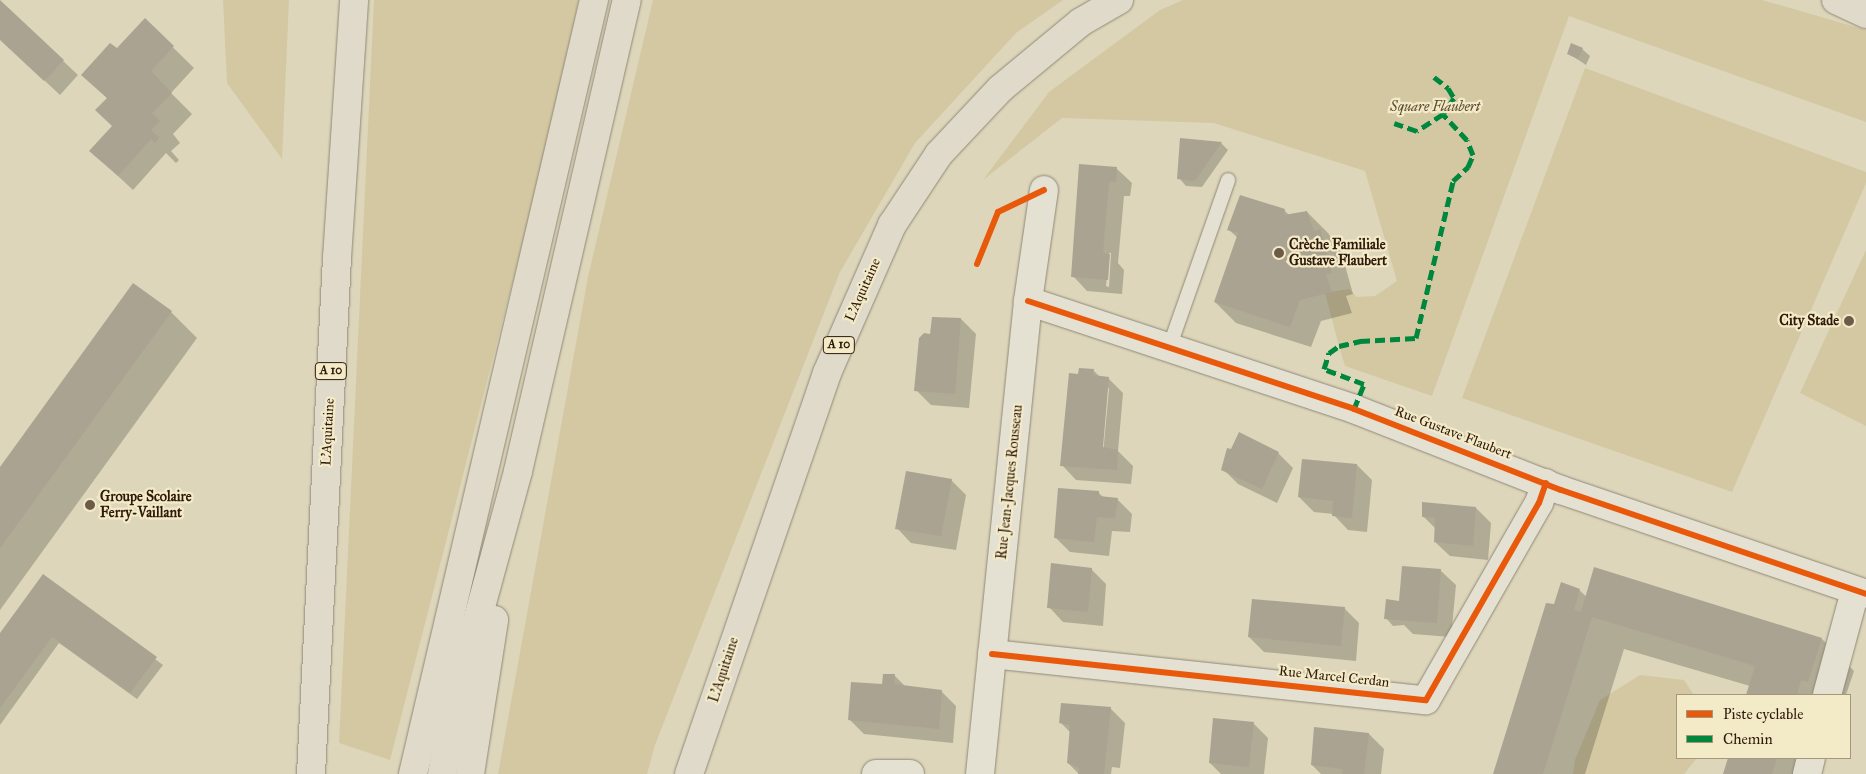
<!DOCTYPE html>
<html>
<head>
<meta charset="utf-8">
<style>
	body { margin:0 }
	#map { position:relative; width:1866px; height:774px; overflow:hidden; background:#ddd6ba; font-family:"IM FELL Great Primer",serif }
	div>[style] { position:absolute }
	.green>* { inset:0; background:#d4c8a3 }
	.shadow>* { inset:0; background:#0003 }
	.building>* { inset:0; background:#aaa391 }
	.roads { filter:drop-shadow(0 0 1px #8f8877) drop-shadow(0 0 1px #8f8877) }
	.service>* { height:14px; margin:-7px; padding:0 7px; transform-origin:7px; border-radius:7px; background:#e4e0d2 }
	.minor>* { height:28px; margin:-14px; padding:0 14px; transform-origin:14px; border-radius:14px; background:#e4e0d2 }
	.motorway>* { height:28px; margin:-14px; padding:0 14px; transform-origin:14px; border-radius:14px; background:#dfdaca }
	.quiet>* { height:5px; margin-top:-2.5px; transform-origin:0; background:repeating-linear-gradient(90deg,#00873e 0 10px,transparent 0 15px) }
	.cycleway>* { height:6px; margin:-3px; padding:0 3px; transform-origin:3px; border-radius:3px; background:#e8590c }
	.dots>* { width:14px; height:14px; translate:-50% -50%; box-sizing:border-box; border:2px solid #f3eac8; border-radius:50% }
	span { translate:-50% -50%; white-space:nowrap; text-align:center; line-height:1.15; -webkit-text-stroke:4.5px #f3eac8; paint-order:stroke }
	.shield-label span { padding:1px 4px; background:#f3eac8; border:1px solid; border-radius:4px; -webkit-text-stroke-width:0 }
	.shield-label { font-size:12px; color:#2f190a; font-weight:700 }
	.park-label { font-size:14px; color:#5e4a32; font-style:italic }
	.poi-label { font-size:14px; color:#2f190a; font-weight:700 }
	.left { translate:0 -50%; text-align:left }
	.right { translate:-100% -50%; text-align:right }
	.street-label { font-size:14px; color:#2f190a }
	.legend { position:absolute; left:1676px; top:694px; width:175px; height:65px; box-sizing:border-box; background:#f3eac8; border:1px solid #a5967c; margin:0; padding:6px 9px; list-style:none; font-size:15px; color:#2f190a }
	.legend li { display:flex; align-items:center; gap:10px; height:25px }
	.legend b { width:25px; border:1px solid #a5967c }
</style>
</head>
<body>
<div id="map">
	<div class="green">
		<div style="clip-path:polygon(223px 0,289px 0,282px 159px,227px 83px)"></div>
		<div style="clip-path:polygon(374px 0,579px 0,532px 206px,390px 760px,339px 743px)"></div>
		<div style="clip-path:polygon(653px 0,1063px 0,1016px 33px,915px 143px,840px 272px,655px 745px,647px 774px,498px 774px,588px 277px)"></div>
		<div style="clip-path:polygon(1183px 0,1762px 0,1866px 30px,1866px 122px,1569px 16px,1432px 396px,1345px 366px,1339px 346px,1325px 293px,1349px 289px,1357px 297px,1375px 296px,1397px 281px,1365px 171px,1214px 123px,1062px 118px,983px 180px,1049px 92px,1160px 10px)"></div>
		<div style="clip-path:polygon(1585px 68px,1866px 172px,1866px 183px,1732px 492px,1462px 398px)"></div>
		<div style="clip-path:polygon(1866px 250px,1866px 426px,1800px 393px)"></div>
		<div style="clip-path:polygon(1640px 675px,1684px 680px,1694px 695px,1677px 695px,1677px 758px,1697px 758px,1684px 774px,1573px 774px,1575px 760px,1600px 700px)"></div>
	</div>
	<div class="shadow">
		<div style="clip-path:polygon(0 2px,78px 75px,60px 95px,0 39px)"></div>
		<div style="clip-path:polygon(145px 20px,194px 68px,171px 93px,192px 114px,173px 134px,180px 143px,171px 151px,179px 160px,176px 163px,166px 153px,133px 190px,91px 151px,113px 126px,108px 99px,83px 75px,117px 50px)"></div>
		<div style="clip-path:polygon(1582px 49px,1590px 56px,1586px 65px,1568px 53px)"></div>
		<div style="clip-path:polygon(1182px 139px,1221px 143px,1228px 150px,1202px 187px,1186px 186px,1179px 178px)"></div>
		<div style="clip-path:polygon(evenodd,1081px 165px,1117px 169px,1132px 183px,1130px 196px,1124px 196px,1118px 263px,1124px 270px,1122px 294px,1087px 291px,1073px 276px,1081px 165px,1109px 253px,1111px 253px,1109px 287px,1106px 286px,1109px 253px)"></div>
		<div style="clip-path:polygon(1284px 210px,1289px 215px,1307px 212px,1328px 233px,1341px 251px,1353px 294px,1346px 296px,1352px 313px,1321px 321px,1311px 347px,1236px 323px,1215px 302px,1238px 238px,1229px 230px)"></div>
		<div style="clip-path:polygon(134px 284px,171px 312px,197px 338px,0 610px,0 469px)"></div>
		<div style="clip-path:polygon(961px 319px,976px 334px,969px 408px,931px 405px,916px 390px,931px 336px)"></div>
		<div style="clip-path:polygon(evenodd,1093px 370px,1100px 377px,1108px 378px,1123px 393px,1118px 451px,1133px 466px,1131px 484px,1076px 480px,1062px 465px,1079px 376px,1093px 370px,1107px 386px,1109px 389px,1103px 454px,1101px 454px,1107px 386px)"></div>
		<div style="clip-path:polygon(1278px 453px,1293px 468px,1277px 503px,1238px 484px,1223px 469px)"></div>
		<div style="clip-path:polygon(1357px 465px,1372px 480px,1367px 532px,1348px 530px,1333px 514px,1314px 512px,1299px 497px)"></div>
		<div style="clip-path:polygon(951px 480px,966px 495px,956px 550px,911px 543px,897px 528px)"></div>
		<div style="clip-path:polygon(1098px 492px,1103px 497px,1117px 499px,1132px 514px,1130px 532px,1112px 531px,1109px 556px,1070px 552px,1055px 537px)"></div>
		<div style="clip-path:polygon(1476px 508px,1491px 523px,1488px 560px,1450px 556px,1435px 542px,1436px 529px,1423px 516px)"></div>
		<div style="clip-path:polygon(1091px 569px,1106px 584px,1103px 626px,1063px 622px,1049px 607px)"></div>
		<div style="clip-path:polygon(1595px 569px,1822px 639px,1854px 671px,1846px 695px,1748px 695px,1750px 686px,1624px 649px,1585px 774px,1495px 774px,1555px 606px,1579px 590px,1587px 597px)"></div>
		<div style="clip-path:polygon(1441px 571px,1456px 585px,1451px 637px,1413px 634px,1404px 625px,1393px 626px,1386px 618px,1400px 602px)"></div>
		<div style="clip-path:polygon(44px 576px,163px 665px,137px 699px,59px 643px,0 725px,0 635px)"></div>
		<div style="clip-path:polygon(1344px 608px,1359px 623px,1356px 661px,1264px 652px,1249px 637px)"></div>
		<div style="clip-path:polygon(894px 675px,906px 687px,941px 691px,956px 706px,953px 743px,864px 734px,849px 719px)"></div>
		<div style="clip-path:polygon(1110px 708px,1125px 723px,1120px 768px,1112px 767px,1111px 774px,1079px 774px,1068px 763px,1071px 733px,1060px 722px)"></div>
		<div style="clip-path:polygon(1253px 723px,1268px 738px,1264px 774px,1221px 774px,1210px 763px)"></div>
		<div style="clip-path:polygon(1369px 734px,1384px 749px,1381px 774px,1321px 774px,1312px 765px)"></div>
		<div style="clip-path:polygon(1729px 758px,1819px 758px,1814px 774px,1724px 774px)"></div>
	</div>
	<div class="building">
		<div style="clip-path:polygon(0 0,64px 60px,44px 81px,0 40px)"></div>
		<div style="clip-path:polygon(145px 18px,174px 46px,151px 71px,172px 93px,152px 113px,160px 121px,151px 130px,159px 138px,155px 143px,151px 139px,118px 176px,89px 151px,112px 126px,95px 110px,107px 98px,81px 75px,110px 43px,117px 48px)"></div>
		<div style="clip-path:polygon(1571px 43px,1583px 48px,1578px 59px,1567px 54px)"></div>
		<div style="clip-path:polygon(1180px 138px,1222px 142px,1195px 181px,1177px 179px)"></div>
		<div style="clip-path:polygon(1079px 164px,1117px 167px,1116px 182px,1109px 182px,1103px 253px,1110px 254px,1108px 280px,1071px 277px)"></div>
		<div style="clip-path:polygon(1240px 195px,1285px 209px,1284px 215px,1307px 211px,1314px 231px,1320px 229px,1332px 273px,1326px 275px,1332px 292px,1300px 300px,1290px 327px,1214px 302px,1238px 233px,1227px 230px)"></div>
		<div style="clip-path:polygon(133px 283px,172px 311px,0 548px,0 467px)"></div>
		<div style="clip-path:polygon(932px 317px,961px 318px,955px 394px,914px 391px,919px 338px,924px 333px,930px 334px)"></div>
		<div style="clip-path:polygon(1079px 368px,1094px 369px,1093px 375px,1109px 377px,1103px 447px,1118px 450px,1117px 470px,1060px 466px,1069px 373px,1078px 374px)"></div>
		<div style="clip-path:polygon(1239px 432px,1279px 452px,1262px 489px,1221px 470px,1227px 448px,1231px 449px)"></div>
		<div style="clip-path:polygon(1302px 459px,1357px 464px,1352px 518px,1332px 516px,1333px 501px,1298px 497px)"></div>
		<div style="clip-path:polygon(906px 471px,952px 479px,941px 536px,895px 529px)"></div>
		<div style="clip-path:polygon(1058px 488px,1099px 491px,1099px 496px,1118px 498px,1115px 518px,1097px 517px,1094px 542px,1054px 538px)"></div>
		<div style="clip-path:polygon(1422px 502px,1476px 507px,1473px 546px,1434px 542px,1435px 518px,1422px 517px)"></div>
		<div style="clip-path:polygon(1051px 563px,1092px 568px,1088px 612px,1047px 608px)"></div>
		<div style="clip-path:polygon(1402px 566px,1441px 569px,1437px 623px,1384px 619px,1386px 599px,1399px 601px)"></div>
		<div style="clip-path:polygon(1594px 567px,1822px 638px,1808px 682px,1801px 680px,1797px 695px,1746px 695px,1755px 666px,1592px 617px,1543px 774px,1493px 774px,1546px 603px,1554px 604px,1561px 582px,1580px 589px,1574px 610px,1581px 612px)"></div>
		<div style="clip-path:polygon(43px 574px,157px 657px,130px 693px,52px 637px,0 708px,0 633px)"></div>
		<div style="clip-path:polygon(1252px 599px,1345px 607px,1341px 646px,1248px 637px)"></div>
		<div style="clip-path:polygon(883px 674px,895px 674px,894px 684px,942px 690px,939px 729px,848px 720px,851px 682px,882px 684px)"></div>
		<div style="clip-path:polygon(1061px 703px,1111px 707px,1104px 774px,1078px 774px,1080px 768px,1067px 763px,1070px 725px,1059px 723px)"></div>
		<div style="clip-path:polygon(1213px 718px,1254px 722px,1249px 767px,1209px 763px)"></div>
		<div style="clip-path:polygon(1314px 727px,1369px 733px,1364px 774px,1342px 774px,1343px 769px,1311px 765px)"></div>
		<div style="clip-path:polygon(1728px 758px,1777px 758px,1772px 774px,1723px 774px)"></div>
	</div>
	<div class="roads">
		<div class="service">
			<div style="left:1169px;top:348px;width:178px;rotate:-70.6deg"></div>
		</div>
		<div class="minor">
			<div style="left:1028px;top:301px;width:343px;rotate:18.3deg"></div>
			<div style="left:1354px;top:409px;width:222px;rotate:21.4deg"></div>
			<div style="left:1561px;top:490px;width:322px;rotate:18.8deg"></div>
			<div style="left:992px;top:654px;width:436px;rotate:6.1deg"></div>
			<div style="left:1426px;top:700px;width:227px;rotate:-60.2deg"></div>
			<div style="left:1539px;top:503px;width:21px;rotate:-71deg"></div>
			<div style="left:1827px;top:695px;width:108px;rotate:-74.9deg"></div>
			<div style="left:876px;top:774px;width:34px"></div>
			<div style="left:980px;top:774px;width:475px;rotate:-84.2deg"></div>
			<div style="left:1028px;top:301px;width:112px;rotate:-81.8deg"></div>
			<div style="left:1807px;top:774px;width:16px;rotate:-76deg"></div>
		</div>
		<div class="motorway">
			<div style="left:1836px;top:0;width:33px;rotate:25deg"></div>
			<div style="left:311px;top:774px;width:517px;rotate:-87.12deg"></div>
			<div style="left:337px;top:258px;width:259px;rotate:-86.2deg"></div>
			<div style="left:413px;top:774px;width:795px;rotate:-76.84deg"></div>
			<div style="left:442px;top:774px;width:77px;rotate:-79.6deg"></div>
			<div style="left:456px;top:698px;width:235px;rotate:-74.7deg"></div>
			<div style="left:518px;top:471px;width:483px;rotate:-77deg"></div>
			<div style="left:470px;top:774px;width:156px;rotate:-81.1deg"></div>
			<div style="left:689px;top:774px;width:424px;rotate:-71deg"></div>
			<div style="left:827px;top:373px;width:162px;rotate:-66.3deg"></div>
			<div style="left:892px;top:225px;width:85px;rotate:-56.5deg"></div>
			<div style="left:939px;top:154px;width:89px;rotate:-46.8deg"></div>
			<div style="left:1000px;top:89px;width:105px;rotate:-39.6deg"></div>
			<div style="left:1081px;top:22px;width:44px;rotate:-30.1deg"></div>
		</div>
	</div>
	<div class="quiet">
		<div style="left:1434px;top:77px;width:18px;rotate:38deg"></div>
		<div style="left:1448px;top:88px;width:12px;rotate:59deg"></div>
		<div style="left:1454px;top:98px;width:19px;rotate:125deg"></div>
		<div style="left:1354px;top:409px;width:27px;rotate:-68deg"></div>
		<div style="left:1364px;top:384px;width:43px;rotate:-159.4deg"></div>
		<div style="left:1324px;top:369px;width:17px;rotate:-73deg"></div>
		<div style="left:1329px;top:353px;width:12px;rotate:-35deg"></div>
		<div style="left:1339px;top:346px;width:22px;rotate:-13deg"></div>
		<div style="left:1360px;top:341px;width:56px;rotate:-3.1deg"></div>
		<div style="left:1416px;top:338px;width:161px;rotate:-76.7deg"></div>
		<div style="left:1453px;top:181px;width:21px;rotate:-43deg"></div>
		<div style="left:1468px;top:167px;width:13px;rotate:-67deg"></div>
		<div style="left:1473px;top:155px;width:16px;rotate:-112deg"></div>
		<div style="left:1467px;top:140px;width:35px;rotate:-133deg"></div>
		<div style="left:1443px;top:114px;width:31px;rotate:147deg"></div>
		<div style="left:1417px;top:131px;width:24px;rotate:-161deg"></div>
	</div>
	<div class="cycleway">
		<div style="left:977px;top:264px;width:56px;rotate:-68deg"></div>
		<div style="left:998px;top:212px;width:51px;rotate:-25.6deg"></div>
		<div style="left:1028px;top:301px;width:343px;rotate:18.3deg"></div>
		<div style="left:1354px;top:409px;width:222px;rotate:21.4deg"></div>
		<div style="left:1561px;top:490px;width:322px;rotate:18.8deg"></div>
		<div style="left:992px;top:654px;width:436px;rotate:6.1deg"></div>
		<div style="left:1426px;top:700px;width:227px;rotate:-60.2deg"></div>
		<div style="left:1539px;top:503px;width:21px;rotate:-71deg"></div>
	</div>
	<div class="dots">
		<div style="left:1279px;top:253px;background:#6c5b48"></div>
		<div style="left:1849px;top:321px;background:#6c5b48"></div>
		<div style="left:90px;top:505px;background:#6c5b48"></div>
	</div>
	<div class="shield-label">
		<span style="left:839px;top:345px">A 10</span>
		<span style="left:331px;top:371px">A 10</span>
	</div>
	<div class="park-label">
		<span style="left:1435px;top:107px">Square Flaubert</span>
	</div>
	<div class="poi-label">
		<span class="left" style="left:1289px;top:253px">Crèche Familiale<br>Gustave Flaubert</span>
		<span class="right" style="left:1839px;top:321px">City Stade</span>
		<span class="left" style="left:100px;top:505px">Groupe Scolaire<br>Ferry-Vaillant</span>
	</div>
	<div class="street-label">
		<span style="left:863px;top:290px;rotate:-66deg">L'Aquitaine</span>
		<span style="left:328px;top:432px;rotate:-87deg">L'Aquitaine</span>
		<span style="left:1453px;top:433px;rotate:21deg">Rue Gustave Flaubert</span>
		<span style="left:1010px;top:482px;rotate:-84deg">Rue Jean-Jacques Rousseau</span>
		<span style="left:724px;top:670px;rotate:-72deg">L'Aquitaine</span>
		<span style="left:1334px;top:677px;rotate:6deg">Rue Marcel Cerdan</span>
	</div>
	<ul class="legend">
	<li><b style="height:6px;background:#e8590c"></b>Piste cyclable</li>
	<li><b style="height:6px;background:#00873e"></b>Chemin</li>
	</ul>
</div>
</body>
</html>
